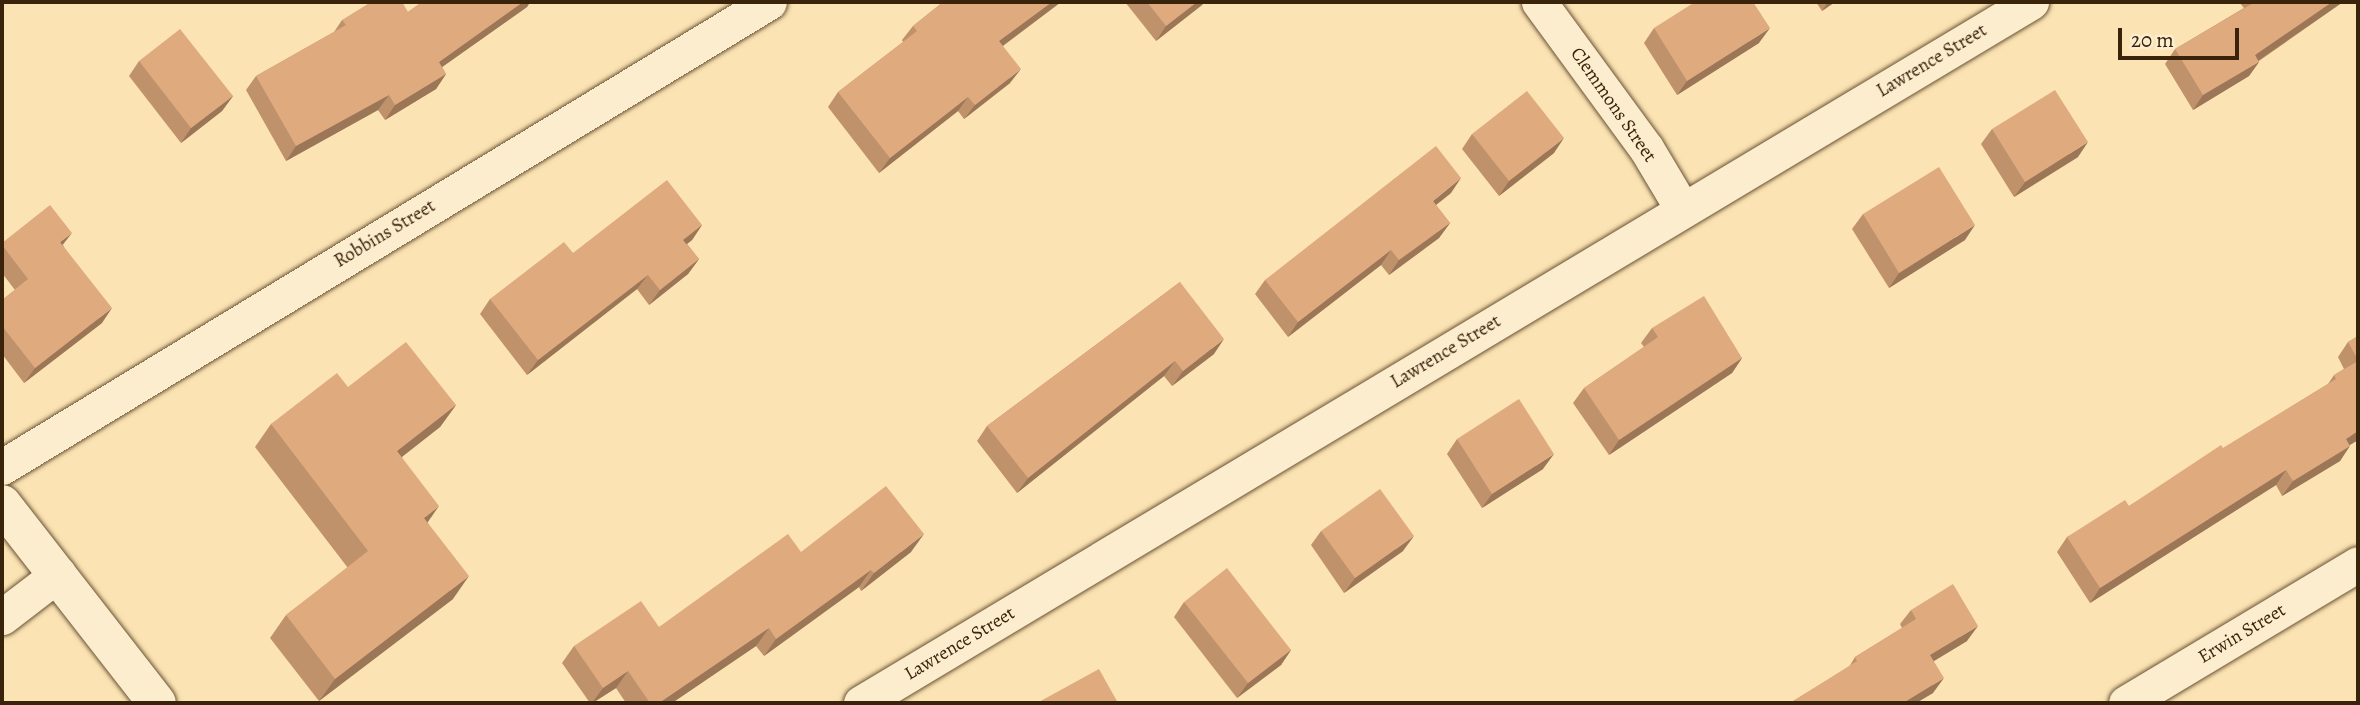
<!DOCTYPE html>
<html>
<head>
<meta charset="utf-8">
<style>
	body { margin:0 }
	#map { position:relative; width:2360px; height:705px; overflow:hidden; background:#fbe3b3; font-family:Alegreya,serif }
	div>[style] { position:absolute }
	.roads { filter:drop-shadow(0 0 2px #6a5335) drop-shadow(0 0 2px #6a5335) }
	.minor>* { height:35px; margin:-17.5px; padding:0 17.5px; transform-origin:17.5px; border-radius:17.5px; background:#fcedce }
	.secondary>* { height:38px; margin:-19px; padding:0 19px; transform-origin:19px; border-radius:19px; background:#fcedce }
	.wall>* { inset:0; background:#bf926c }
	.shaded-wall>* { inset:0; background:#9b7758 }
	.building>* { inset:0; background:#deaa7e }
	span { translate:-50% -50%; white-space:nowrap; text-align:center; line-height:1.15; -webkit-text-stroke:5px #fcedce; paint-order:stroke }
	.street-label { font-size:19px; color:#39230b }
	.frame { position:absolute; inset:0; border:4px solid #39230b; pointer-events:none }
	.scale { position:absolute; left:2118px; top:28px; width:121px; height:32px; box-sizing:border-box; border:4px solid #39230b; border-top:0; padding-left:9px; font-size:21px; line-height:24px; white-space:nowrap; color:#39230b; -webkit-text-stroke:5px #fcedce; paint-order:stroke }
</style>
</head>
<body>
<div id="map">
	<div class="roads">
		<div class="minor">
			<div style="left:1539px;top:2px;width:181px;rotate:53.8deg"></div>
			<div style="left:1646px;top:148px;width:72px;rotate:59.2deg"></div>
			<div style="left:2px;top:467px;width:897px;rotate:-31.23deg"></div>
			<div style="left:2px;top:617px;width:71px;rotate:-37.5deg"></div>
			<div style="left:861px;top:703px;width:1364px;rotate:-30.93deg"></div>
			<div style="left:2126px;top:703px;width:270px;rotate:-30.9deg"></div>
		</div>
		<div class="secondary">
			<div style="left:2px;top:504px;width:252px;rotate:52.1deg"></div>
		</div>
	</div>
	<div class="wall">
		<div style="clip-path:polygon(422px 2px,530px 2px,527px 7px,442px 67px,446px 74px,436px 89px,385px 120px,378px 110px,286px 161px,246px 90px,256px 76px,334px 32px,342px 20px,408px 12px)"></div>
		<div style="clip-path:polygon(943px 2px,1061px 2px,1003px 46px,1010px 83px,964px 119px,958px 111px,879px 173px,828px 107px,838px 92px,903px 42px,902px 40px,913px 26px)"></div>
		<div style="clip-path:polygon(1125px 2px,1204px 2px,1202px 5px,1156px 41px)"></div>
		<div style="clip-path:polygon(1816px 2px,1835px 2px,1822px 11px)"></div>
		<div style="clip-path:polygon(2239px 2px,2343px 2px,2259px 61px,2259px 62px,2249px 76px,2193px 110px,2165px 64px,2175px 49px,2244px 8px)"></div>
		<div style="clip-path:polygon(1654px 28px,1759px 43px,1677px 95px,1644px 43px)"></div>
		<div style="clip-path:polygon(139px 61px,233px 96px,222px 111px,181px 143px,129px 76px)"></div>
		<div style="clip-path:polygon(1992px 129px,2078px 157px,2014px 197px,1981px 144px)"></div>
		<div style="clip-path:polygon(1472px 134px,1554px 153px,1499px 196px,1462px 149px)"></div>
		<div style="clip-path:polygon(1451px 193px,1436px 205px,1450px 223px,1439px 238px,1389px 275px,1381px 265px,1288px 337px,1255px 294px,1265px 280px)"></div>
		<div style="clip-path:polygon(1863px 214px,1965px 240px,1889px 288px,1852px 229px)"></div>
		<div style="clip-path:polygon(702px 225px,692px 240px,687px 244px,699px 259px,688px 274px,649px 305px,637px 289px,527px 375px,480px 314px,490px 299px,573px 253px)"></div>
		<div style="clip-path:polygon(2px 243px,63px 245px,102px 323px,24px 383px,2px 354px,2px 300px,15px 290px,2px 273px)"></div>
		<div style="clip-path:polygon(1180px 282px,1214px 354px,1172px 386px,1164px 376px,1017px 493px,977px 441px,987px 426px)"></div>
		<div style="clip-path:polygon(1652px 328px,1742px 358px,1732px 373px,1609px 455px,1573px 403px,1584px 388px,1644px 347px,1641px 343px)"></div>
		<div style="clip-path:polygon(2358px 336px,2358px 440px,2350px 445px,2340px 461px,2282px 496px,2276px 485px,2090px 603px,2057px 552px,2067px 537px,2129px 506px,2328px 384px,2334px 375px,2344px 369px,2338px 357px,2348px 342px)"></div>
		<div style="clip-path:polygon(348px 387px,456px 405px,440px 427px,402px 457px,428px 523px,453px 599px,319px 701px,270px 638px,286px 615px,348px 568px,255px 447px,271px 424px)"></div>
		<div style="clip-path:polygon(1457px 439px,1543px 469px,1482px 508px,1447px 454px)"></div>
		<div style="clip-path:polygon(1321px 531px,1403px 551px,1344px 593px,1311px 545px)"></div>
		<div style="clip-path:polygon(801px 552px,911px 552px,861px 591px,859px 587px,764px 656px,756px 646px,672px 703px,626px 703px,616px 688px,593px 703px,590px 703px,562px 663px,574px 646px,659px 627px)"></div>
		<div style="clip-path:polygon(1184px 602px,1291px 650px,1281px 665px,1237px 698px,1174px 617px)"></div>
		<div style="clip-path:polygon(1911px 610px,1967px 641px,1934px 661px,1933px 693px,1916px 703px,1790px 703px,1849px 667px,1855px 657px,1902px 628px,1900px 624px)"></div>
	</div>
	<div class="shaded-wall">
		<div style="clip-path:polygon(523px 2px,530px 2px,527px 7px,428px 77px,439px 62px)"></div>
		<div style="clip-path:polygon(1052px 2px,1061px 2px,989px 56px,999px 41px)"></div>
		<div style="clip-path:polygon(1197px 2px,1204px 2px,1202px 5px,1156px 41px,1166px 26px)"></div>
		<div style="clip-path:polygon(1828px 2px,1835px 2px,1822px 11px)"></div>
		<div style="clip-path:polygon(2332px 2px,2343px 2px,2246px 69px,2259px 62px,2249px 76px,2193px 110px,2203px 95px,2255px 55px)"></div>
		<div style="clip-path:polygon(1770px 28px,1759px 43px,1677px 95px,1687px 81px)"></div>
		<div style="clip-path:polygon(1021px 69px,1010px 83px,964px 119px,975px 105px)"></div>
		<div style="clip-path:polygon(446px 74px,436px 89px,385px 120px,395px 105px)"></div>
		<div style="clip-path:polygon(389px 95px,378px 110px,286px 161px,296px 146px)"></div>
		<div style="clip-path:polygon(233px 96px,222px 111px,181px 143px,191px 128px)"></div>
		<div style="clip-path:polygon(968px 97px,958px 111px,879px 173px,890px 158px)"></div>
		<div style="clip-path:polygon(1564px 138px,1554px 153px,1499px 196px,1509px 181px)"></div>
		<div style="clip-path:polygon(2088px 142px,2078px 157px,2014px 197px,2025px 182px)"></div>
		<div style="clip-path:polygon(1461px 178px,1451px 193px,1422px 216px,1433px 201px)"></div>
		<div style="clip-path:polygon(1450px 223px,1439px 238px,1389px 275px,1399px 260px)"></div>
		<div style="clip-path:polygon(702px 225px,692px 240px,673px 255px,683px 240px)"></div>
		<div style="clip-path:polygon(1975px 225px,1965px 240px,1889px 288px,1899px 273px)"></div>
		<div style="clip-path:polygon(72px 233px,61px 247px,60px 242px)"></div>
		<div style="clip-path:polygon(1391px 250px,1381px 265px,1288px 337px,1298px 322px)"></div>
		<div style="clip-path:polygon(699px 259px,688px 274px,649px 305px,660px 290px)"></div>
		<div style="clip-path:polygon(648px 275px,637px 289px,527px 375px,538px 360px)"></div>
		<div style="clip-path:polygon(112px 308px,102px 323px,24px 383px,35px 368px)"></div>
		<div style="clip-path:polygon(1224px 339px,1214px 354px,1172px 386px,1183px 371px)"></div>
		<div style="clip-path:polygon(1742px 358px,1732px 373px,1609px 455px,1619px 440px)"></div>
		<div style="clip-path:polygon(1175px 361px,1164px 376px,1017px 493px,1028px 478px)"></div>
		<div style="clip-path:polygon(456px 405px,440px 427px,381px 473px,397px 451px)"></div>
		<div style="clip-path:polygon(2358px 431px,2358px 440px,2335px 454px,2346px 439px)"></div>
		<div style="clip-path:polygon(2350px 446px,2340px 461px,2282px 496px,2293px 481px)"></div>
		<div style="clip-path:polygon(1554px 454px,1543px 469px,1482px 508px,1492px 494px)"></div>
		<div style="clip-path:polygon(2286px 470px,2276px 485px,2090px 603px,2100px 588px)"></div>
		<div style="clip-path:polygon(439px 506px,423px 529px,424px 518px)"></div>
		<div style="clip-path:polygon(924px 534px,911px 552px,861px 591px,874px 573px)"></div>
		<div style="clip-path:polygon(1414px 536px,1403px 551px,1344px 593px,1355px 578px)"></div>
		<div style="clip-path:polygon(871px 570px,859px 587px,764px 656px,776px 639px)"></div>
		<div style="clip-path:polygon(469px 576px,453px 599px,319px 701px,335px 679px)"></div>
		<div style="clip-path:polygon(1978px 626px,1967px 641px,1919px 670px,1930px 655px)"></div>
		<div style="clip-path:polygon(769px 628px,756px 646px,672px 703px,659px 703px)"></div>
		<div style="clip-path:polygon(1291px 650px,1281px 665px,1237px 698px,1248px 683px)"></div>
		<div style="clip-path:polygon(628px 671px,616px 688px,592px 703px,603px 688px)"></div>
		<div style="clip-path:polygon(1944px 678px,1933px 693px,1916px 703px,1903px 703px)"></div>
	</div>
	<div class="building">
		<div style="clip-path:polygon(371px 2px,402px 2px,408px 12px,422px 2px,523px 2px,439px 62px,446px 74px,395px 105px,389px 95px,296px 146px,256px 76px,346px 25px,342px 20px)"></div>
		<div style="clip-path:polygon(943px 2px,1052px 2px,999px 41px,1021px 69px,975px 105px,968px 97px,890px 158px,838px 92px,917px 31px,913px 26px)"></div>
		<div style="clip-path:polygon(1147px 2px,1197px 2px,1166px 26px)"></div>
		<div style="clip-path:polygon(1695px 2px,1753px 2px,1770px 28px,1687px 81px,1654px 28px)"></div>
		<div style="clip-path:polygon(2255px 2px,2332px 2px,2255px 55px,2259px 62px,2203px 95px,2175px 49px)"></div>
		<div style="clip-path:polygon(180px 29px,233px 96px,191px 128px,139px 61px)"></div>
		<div style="clip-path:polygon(2055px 90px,2088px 142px,2025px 182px,1992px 129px)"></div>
		<div style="clip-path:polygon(1527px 91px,1564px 138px,1509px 181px,1472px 134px)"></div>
		<div style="clip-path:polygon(1436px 146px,1461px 178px,1433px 201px,1450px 223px,1399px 260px,1391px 250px,1298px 322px,1265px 280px)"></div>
		<div style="clip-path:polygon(1939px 167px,1975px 225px,1899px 273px,1863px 214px)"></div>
		<div style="clip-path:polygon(667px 180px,702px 225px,683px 240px,699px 259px,660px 290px,648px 275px,538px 360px,490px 299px,564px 242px,573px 253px)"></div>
		<div style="clip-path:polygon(50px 205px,72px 233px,60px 242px,112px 308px,35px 368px,2px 326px,2px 300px,28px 279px,2px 245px,2px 243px)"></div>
		<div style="clip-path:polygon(1180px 282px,1224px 339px,1183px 371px,1175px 361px,1028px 478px,987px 426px)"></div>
		<div style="clip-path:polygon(1704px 296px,1742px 358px,1619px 440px,1584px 388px,1658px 337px,1652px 328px)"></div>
		<div style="clip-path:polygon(2358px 336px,2358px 360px,2348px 342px)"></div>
		<div style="clip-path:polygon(406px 342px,456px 405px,397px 451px,439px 506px,424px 518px,469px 576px,335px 679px,286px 615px,368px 551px,271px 424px,337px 373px,348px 387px)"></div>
		<div style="clip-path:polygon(2358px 361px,2358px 431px,2346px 439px,2350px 446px,2293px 481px,2286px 470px,2100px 588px,2067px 537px,2125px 500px,2129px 506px,2221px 445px,2223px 448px,2336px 379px,2334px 375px)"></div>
		<div style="clip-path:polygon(1519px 399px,1554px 454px,1492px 494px,1457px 439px)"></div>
		<div style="clip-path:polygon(886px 486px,924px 534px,874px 573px,871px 570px,776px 639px,769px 628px,659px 703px,650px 703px,628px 671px,603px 688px,574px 646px,641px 601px,659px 627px,788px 534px,801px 552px)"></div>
		<div style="clip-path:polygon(1380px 489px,1414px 536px,1355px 578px,1321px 531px)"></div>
		<div style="clip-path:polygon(1227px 568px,1291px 650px,1248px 683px,1184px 602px)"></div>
		<div style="clip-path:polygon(1953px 584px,1978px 626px,1930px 655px,1944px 678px,1903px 703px,1790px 703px,1857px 661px,1855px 657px,1916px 619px,1911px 610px)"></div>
		<div style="clip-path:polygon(1099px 669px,1118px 703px,1037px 703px)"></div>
	</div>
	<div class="street-label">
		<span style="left:1932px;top:61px;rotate:-31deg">Lawrence Street</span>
		<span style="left:1613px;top:105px;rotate:55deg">Clemmons Street</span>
		<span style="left:385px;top:234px;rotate:-31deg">Robbins Street</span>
		<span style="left:1446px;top:352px;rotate:-31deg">Lawrence Street</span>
		<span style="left:2242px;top:634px;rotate:-31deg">Erwin Street</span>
		<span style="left:960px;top:644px;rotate:-31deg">Lawrence Street</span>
	</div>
	<div class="frame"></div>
	<div class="scale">20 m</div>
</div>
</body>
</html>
